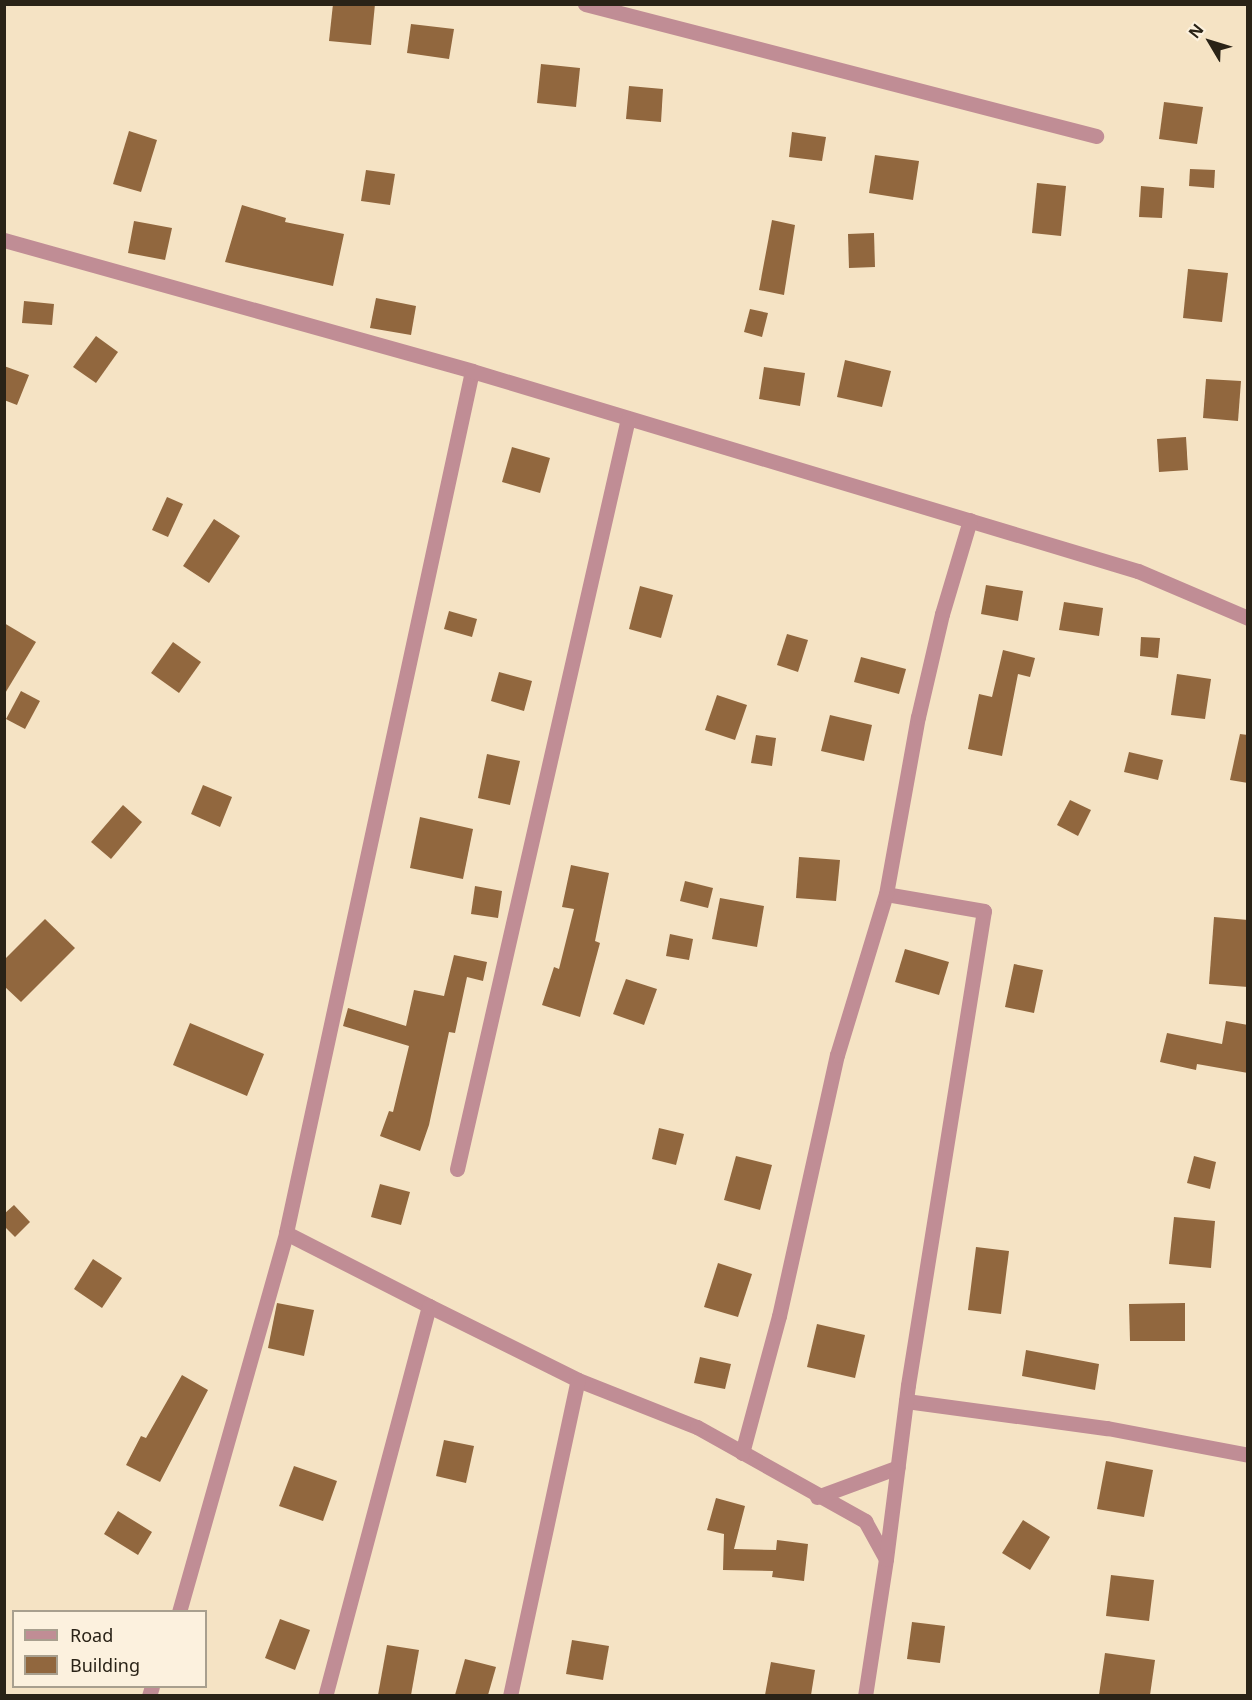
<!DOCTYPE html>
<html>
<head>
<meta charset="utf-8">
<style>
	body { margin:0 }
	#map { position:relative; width:1252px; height:1700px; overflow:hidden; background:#f5e3c4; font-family:"Noto Sans",sans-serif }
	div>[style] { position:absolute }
	.building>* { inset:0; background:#91673e }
	.minor>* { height:15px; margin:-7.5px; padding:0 7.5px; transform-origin:7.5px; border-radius:7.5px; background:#c08d95 }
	span { translate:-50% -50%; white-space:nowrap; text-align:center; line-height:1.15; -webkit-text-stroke:5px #fcf1de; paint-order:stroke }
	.frame { position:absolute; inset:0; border:6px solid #2a2317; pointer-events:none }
	.legend { position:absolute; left:12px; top:1610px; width:195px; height:78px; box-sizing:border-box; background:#fcf1de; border:2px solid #a89f8e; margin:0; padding:8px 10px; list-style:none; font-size:18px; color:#2a2317 }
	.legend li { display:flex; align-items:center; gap:12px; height:30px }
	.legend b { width:30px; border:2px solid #a89f8e }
	.north { position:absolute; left:1180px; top:12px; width:60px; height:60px; -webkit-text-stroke:4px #fcf1de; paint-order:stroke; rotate:308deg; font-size:16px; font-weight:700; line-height:24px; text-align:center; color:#2a2317 }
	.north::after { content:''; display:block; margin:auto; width:21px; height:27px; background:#2a2317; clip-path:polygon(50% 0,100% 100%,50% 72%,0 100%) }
</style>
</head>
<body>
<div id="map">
	<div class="building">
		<div style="clip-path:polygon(333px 4px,375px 4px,371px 45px,329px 41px)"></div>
		<div style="clip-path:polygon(411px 24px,454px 29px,449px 59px,407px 53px)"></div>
		<div style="clip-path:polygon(541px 64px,580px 68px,576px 107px,537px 103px)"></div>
		<div style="clip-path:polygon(629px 86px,663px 89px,661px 122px,626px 119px)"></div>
		<div style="clip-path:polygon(1164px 102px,1203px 107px,1197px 144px,1159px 139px)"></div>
		<div style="clip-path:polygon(129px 131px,157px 140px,141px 192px,113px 184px)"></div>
		<div style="clip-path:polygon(792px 132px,826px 137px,822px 161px,789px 157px)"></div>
		<div style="clip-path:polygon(875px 155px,919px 161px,913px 200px,869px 193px)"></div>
		<div style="clip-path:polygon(1190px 169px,1215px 170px,1214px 188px,1189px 186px)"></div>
		<div style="clip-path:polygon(366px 170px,395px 174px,390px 205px,361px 201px)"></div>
		<div style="clip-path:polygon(1037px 183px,1066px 186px,1061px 236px,1032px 233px)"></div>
		<div style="clip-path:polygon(1141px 186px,1164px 188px,1162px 218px,1139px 217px)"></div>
		<div style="clip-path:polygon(242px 205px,286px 218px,285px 222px,344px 234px,333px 286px,225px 262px)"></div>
		<div style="clip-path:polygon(772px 220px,795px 225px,784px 295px,759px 290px)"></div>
		<div style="clip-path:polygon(134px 221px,172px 228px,165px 260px,128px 253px)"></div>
		<div style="clip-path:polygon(874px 233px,875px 267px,849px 268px,848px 234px)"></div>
		<div style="clip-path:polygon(1188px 269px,1228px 273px,1222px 322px,1183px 318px)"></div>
		<div style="clip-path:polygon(376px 298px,416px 306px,411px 335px,370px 328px)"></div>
		<div style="clip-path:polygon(24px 301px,54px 304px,52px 325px,22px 323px)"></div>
		<div style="clip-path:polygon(750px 309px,768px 313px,762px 337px,744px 332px)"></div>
		<div style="clip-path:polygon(96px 336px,118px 352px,96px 383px,73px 367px)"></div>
		<div style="clip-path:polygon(845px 360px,891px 371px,882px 407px,837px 397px)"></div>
		<div style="clip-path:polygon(4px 366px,29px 375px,17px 405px,4px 400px)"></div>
		<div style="clip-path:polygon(764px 367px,805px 373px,800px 406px,759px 399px)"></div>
		<div style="clip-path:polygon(1206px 379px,1241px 381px,1238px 421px,1203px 418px)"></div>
		<div style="clip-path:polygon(1186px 437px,1188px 470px,1159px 472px,1157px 439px)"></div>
		<div style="clip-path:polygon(512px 447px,550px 458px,540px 493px,502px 482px)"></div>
		<div style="clip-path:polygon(167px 497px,183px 504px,168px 537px,152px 530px)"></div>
		<div style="clip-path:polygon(214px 519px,240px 536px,209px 583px,183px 566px)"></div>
		<div style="clip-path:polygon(986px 585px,1023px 591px,1018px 621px,981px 614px)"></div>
		<div style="clip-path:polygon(640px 586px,673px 595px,661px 638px,629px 629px)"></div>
		<div style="clip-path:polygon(1064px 602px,1103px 608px,1099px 636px,1059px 630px)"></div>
		<div style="clip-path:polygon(449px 611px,477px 619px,472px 637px,444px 629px)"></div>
		<div style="clip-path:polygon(4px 623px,36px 642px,4px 695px)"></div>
		<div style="clip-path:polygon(787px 634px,808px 640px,798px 672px,777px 665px)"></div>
		<div style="clip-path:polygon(1141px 637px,1160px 638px,1158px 658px,1140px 656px)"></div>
		<div style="clip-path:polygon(173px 642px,201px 662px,179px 693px,151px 673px)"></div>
		<div style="clip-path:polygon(1003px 650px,1035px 658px,1030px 677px,1018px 674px,1002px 756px,968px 749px,979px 694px,992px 697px)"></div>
		<div style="clip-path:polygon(861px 657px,906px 669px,899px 694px,854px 682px)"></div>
		<div style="clip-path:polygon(499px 672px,532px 681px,524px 711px,491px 701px)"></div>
		<div style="clip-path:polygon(1177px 674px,1211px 679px,1205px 719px,1171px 715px)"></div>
		<div style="clip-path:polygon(21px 691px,40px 701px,25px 729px,6px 719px)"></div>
		<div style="clip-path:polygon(717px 695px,747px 705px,735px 740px,705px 730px)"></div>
		<div style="clip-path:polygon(830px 715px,872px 725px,864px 761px,821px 751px)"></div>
		<div style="clip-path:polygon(1240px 734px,1248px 735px,1248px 783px,1230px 780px)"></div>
		<div style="clip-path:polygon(756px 735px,776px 738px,772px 766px,751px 763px)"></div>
		<div style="clip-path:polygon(1129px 752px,1163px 760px,1158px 780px,1124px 772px)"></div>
		<div style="clip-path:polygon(487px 754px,520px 761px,510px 805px,478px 798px)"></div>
		<div style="clip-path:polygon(203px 785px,232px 797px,220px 827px,191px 814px)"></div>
		<div style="clip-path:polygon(1070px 800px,1091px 810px,1078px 836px,1057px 825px)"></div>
		<div style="clip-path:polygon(123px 805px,142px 822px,111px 859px,91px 842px)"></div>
		<div style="clip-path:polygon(420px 817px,473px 829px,463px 879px,410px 868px)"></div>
		<div style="clip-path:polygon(799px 857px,840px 860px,836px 901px,796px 898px)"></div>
		<div style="clip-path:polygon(571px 865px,609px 873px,595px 941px,600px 943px,580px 1017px,542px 1005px,554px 967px,559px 969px,574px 909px,562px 907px)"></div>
		<div style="clip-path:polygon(685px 881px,713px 888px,708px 908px,680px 901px)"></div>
		<div style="clip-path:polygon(475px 886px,502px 891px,498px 918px,471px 914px)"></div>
		<div style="clip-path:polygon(720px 898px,764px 906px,757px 947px,712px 939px)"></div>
		<div style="clip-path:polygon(1214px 917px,1248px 920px,1248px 987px,1209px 984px)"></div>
		<div style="clip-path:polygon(45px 919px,75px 948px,21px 1002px,4px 986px,4px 960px)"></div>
		<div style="clip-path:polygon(670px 934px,693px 939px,689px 960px,666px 956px)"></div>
		<div style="clip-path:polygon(905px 949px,949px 962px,939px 995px,895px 982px)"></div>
		<div style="clip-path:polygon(454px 955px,487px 962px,483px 981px,467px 977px,455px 1033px,449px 1032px,429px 1125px,420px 1151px,380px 1136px,389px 1111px,393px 1112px,409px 1046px,343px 1026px,348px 1008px,406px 1026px,414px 990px,444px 996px)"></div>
		<div style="clip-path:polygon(1014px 964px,1043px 970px,1034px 1013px,1005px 1007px)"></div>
		<div style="clip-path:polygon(626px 979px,657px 989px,644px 1025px,613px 1014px)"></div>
		<div style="clip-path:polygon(1226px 1021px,1248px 1025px,1248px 1073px,1197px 1064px,1196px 1070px,1160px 1062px,1167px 1033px,1222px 1044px)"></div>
		<div style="clip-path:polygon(190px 1023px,264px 1054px,247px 1096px,173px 1065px)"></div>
		<div style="clip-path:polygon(659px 1128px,684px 1134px,676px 1165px,652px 1159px)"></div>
		<div style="clip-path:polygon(736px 1156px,772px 1165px,760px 1210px,724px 1200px)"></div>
		<div style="clip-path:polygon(1194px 1156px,1216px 1162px,1210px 1189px,1187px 1183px)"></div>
		<div style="clip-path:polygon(380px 1184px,410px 1192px,401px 1225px,371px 1217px)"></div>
		<div style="clip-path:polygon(14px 1205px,30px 1222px,15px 1237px,4px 1226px,4px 1214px)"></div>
		<div style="clip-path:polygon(1174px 1217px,1215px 1221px,1211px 1268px,1169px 1264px)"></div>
		<div style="clip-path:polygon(976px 1247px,1009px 1251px,1001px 1314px,968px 1310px)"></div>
		<div style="clip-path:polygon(93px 1259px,122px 1278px,102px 1308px,74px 1289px)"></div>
		<div style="clip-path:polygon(718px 1263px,752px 1274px,738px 1317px,704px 1307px)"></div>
		<div style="clip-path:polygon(277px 1303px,314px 1310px,304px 1356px,268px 1348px)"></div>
		<div style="clip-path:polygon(1185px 1303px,1185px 1341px,1130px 1341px,1129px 1304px)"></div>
		<div style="clip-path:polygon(817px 1324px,865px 1335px,855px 1378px,807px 1367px)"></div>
		<div style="clip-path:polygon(1026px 1350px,1099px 1364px,1095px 1390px,1022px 1376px)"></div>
		<div style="clip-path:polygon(700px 1357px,731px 1364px,725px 1389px,694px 1383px)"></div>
		<div style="clip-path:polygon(182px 1375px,208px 1390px,160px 1482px,126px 1465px,141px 1436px,146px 1438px)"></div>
		<div style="clip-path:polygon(444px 1440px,474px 1446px,466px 1483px,436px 1476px)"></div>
		<div style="clip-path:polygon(1106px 1461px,1153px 1470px,1144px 1517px,1097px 1509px)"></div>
		<div style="clip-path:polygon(294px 1466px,337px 1481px,323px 1521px,279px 1506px)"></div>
		<div style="clip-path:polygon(716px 1498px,745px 1506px,734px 1549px,776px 1550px,777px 1540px,808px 1544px,804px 1581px,772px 1577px,773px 1571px,723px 1570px,724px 1534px,707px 1530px)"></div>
		<div style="clip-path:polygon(118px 1511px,152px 1532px,138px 1555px,104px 1534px)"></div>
		<div style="clip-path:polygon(1023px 1520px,1050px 1537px,1030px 1570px,1002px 1553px)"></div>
		<div style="clip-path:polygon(1111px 1575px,1154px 1580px,1149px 1621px,1106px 1616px)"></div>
		<div style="clip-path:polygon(280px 1619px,310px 1630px,295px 1670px,265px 1658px)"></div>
		<div style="clip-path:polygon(912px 1622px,945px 1626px,940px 1663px,907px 1659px)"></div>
		<div style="clip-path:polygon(572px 1640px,609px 1646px,603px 1680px,566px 1674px)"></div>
		<div style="clip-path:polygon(387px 1645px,419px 1650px,411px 1695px,378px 1695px)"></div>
		<div style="clip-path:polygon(1105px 1653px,1155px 1660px,1150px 1695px,1099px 1695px)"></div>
		<div style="clip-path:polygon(465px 1659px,496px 1667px,488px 1695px,455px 1695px)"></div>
		<div style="clip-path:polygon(771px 1662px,815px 1670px,811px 1695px,765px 1695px)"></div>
	</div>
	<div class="minor">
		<div style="left:585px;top:4px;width:528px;rotate:14.48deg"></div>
		<div style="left:4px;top:240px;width:486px;rotate:15.6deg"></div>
		<div style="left:472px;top:371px;width:882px;rotate:102.18deg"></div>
		<div style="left:286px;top:1233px;width:161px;rotate:27deg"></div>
		<div style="left:429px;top:1306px;width:404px;rotate:104.9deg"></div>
		<div style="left:472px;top:371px;width:695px;rotate:16.72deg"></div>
		<div style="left:1138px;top:571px;width:120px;rotate:23.1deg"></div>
		<div style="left:457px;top:1169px;width:770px;rotate:-77.17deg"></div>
		<div style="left:429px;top:1306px;width:166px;rotate:26.4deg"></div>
		<div style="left:578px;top:1380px;width:128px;rotate:21.6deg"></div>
		<div style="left:697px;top:1427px;width:193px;rotate:29.2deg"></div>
		<div style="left:865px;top:1521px;width:43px;rotate:61.1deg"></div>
		<div style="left:886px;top:1559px;width:139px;rotate:98.7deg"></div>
		<div style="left:906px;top:1401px;width:203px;rotate:7.7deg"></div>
		<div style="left:1107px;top:1428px;width:144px;rotate:10.8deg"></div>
		<div style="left:742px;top:1453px;width:142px;rotate:-74.9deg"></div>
		<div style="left:779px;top:1316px;width:267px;rotate:-77.5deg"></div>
		<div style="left:837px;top:1055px;width:168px;rotate:-73.1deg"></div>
		<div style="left:817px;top:1497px;width:86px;rotate:-20.3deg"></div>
		<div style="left:886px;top:1559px;width:175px;rotate:-82.8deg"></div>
		<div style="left:908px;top:1385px;width:480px;rotate:-80.9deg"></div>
		<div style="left:984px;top:911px;width:99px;rotate:-170.2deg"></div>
		<div style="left:886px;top:894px;width:180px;rotate:-79.8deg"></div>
		<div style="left:918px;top:717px;width:106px;rotate:-76.9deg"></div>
		<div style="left:942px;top:614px;width:98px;rotate:-73.4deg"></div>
		<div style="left:179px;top:1612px;width:394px;rotate:-74.2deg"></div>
		<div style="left:149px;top:1696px;width:10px;rotate:-73deg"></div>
		<div style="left:510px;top:1696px;width:323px;rotate:-77.9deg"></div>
	</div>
	<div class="frame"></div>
	<ul class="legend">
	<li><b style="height:8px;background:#c08d95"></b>Road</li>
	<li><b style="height:16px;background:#91673e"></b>Building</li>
	</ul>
	<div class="north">N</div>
</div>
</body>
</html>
